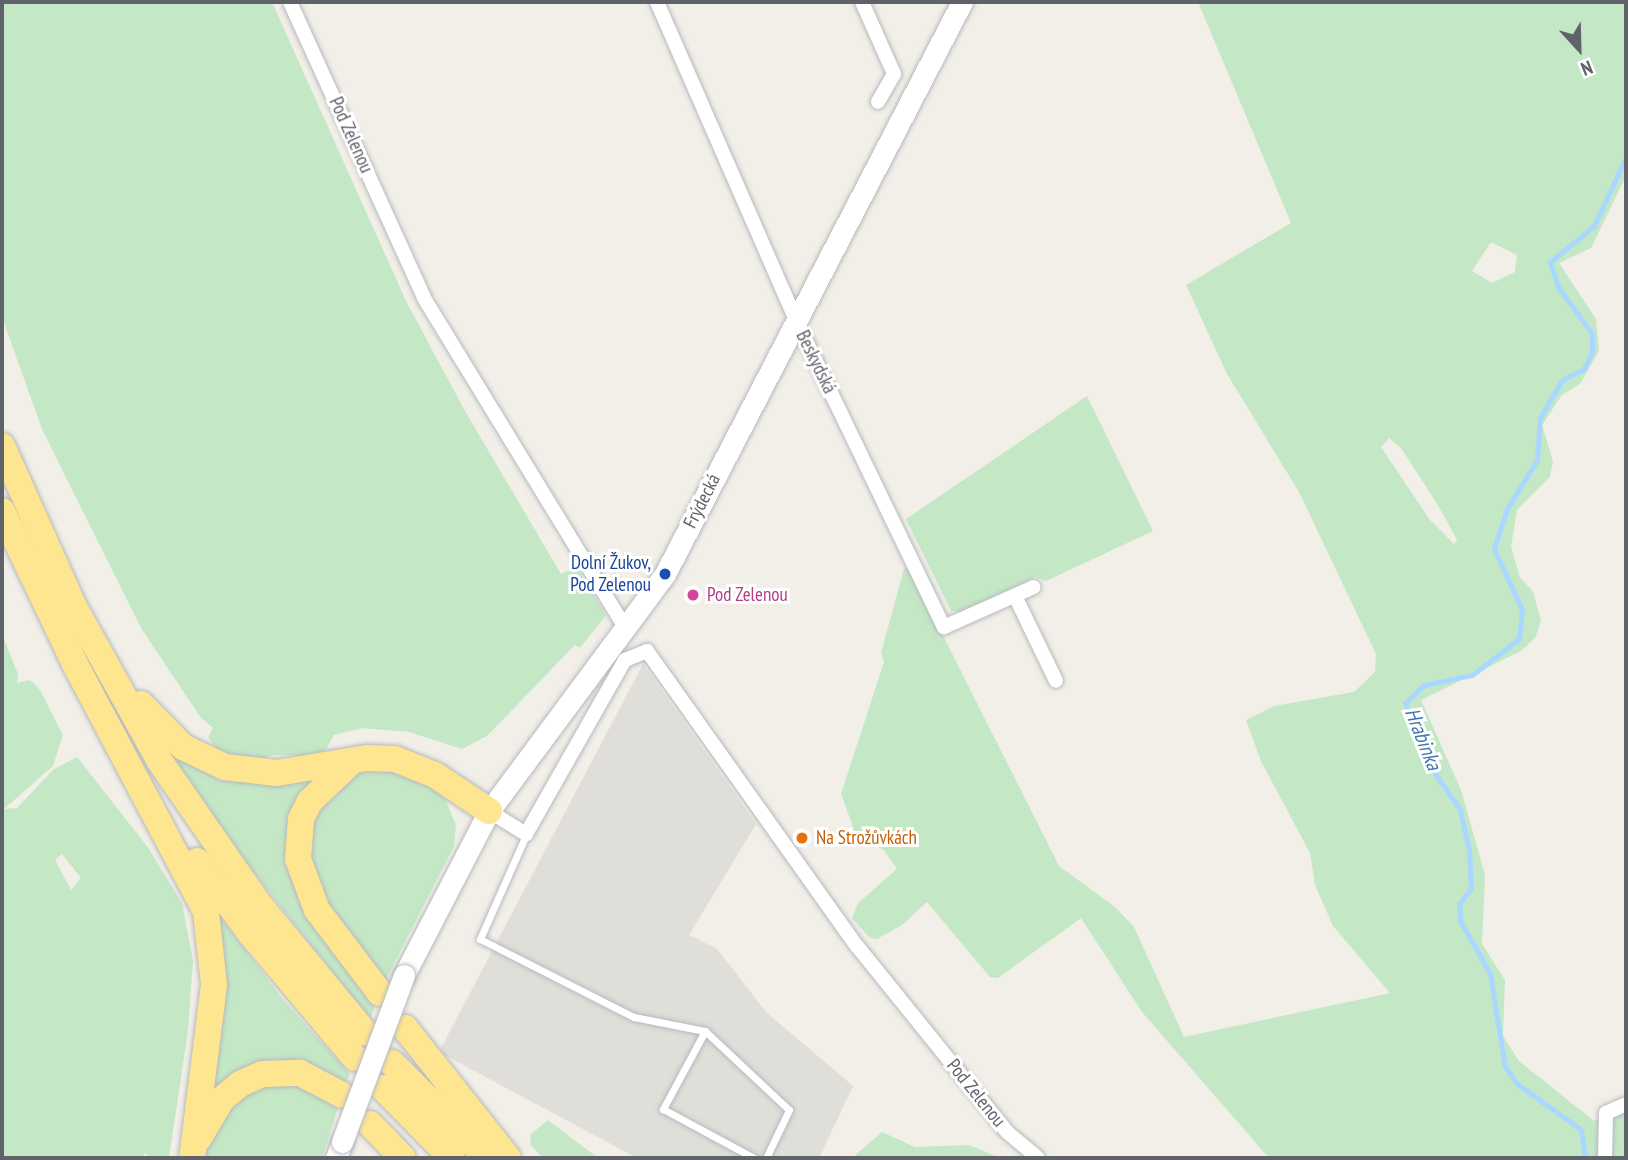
<!DOCTYPE html>
<html>
<head>
<meta charset="utf-8">
<style>
	body { margin:0 }
	#map { position:relative; width:1628px; height:1160px; overflow:hidden; background:#f1efe7; font-family:"PT Sans Narrow",sans-serif }
	div>[style] { position:absolute }
	.industrial>* { inset:0; background:#e0ded9 }
	.green>* { inset:0; background:#c4e8c5 }
	.stream>* { height:4.5px; margin:-2.25px; padding:0 2.25px; transform-origin:2.25px; border-radius:2.25px; background:#a9d7ff }
	.roads { filter:drop-shadow(0 0 2px #b7b9be) drop-shadow(0 0 2px #b7b9be) }
	.lane>* { height:7px; margin:-3.5px; padding:0 3.5px; transform-origin:3.5px; border-radius:3.5px; background:#fff }
	.street>* { height:14px; margin:-7px; padding:0 7px; transform-origin:7px; border-radius:7px; background:#fff }
	.secondary>* { height:21px; margin:-10.5px; padding:0 10.5px; transform-origin:10.5px; border-radius:10.5px; background:#fff }
	.highway>* { height:26px; margin:-13px; padding:0 13px; transform-origin:13px; border-radius:13px; background:#fee691 }
	.bridges { filter:drop-shadow(0 0 2px #b8bbc1) drop-shadow(0 0 2px #b8bbc1) }
	.secondary-bridge>* { height:21px; margin:-10.5px; padding:0 10.5px; transform-origin:10.5px; border-radius:10.5px; background:#fff }
	.dots>* { width:19px; height:19px; translate:-50% -50%; box-sizing:border-box; border:4px solid #fff; border-radius:50% }
	span { translate:-50% -50%; white-space:nowrap; text-align:center; line-height:1.15; -webkit-text-stroke:6px #fff; paint-order:stroke }
	.street-label { font-size:19px; color:#5f6268 }
	.transit-label { font-size:19px; color:#164399 }
	.right { translate:-100% -50%; text-align:right }
	.hotel-label { font-size:19px; color:#b23c85 }
	.left { translate:0 -50%; text-align:left }
	.food-label { font-size:19px; color:#c56008 }
	.water-label { font-size:21px; color:#4276b4; font-style:italic }
	.frame { position:absolute; inset:0; border:4px solid #5f6268; pointer-events:none }
	.north { position:absolute; left:1544px; top:14px; width:70px; height:70px; -webkit-text-stroke:5px #fff; paint-order:stroke; rotate:158deg; font-size:19px; font-weight:700; line-height:28px; text-align:center; color:#5f6268 }
	.north::after { content:''; display:block; margin:auto; width:24px; height:32px; background:#5f6268; clip-path:polygon(50% 0,100% 100%,50% 72%,0 100%) }
</style>
</head>
<body>
<div id="map">
	<div class="industrial">
		<div style="clip-path:polygon(643px 664px,756px 824px,689px 935px,717px 949px,767px 1013px,853px 1086px,819px 1158px,637px 1158px,439px 1052px)"></div>
	</div>
	<div class="green">
		<div style="clip-path:polygon(2px 2px,272px 2px,406px 301px,465px 411px,561px 574px,576px 567px,606px 615px,580px 648px,575px 645px,487px 736px,462px 749px,409px 732px,362px 728px,334px 735px,325px 751px,311px 756px,273px 755px,251px 762px,216px 749px,208px 737px,213px 728px,201px 718px,141px 628px,42px 429px,2px 317px)"></div>
		<div style="clip-path:polygon(evenodd,1198px 2px,1626px 2px,1626px 176px,1591px 248px,1559px 263px,1596px 319px,1599px 351px,1580px 384px,1562px 395px,1542px 425px,1553px 461px,1550px 477px,1517px 510px,1511px 547px,1520px 578px,1533px 591px,1541px 621px,1535px 638px,1521px 651px,1421px 700px,1461px 790px,1485px 875px,1482px 944px,1505px 980px,1503px 1036px,1519px 1061px,1594px 1121px,1626px 1109px,1626px 1158px,1269px 1158px,1142px 1012px,1081px 918px,998px 978px,990px 977px,927px 902px,902px 925px,877px 939px,870px 938px,852px 918px,858px 903px,897px 869px,884px 850px,856px 835px,841px 794px,884px 662px,881px 653px,904px 569px,909px 568px,1059px 866px,1115px 907px,1134px 927px,1184px 1037px,1390px 993px,1333px 926px,1315px 885px,1310px 853px,1261px 761px,1246px 720px,1274px 706px,1354px 692px,1375px 672px,1376px 654px,1299px 492px,1227px 374px,1186px 285px,1291px 223px,1198px 2px,1491px 242px,1517px 255px,1515px 272px,1492px 283px,1472px 271px,1491px 242px,1198px 2px,1389px 438px,1401px 448px,1439px 507px,1457px 540px,1454px 544px,1430px 520px,1381px 447px,1389px 438px)"></div>
		<div style="clip-path:polygon(1087px 396px,1153px 531px,1046px 581px,1035px 577px,962px 612px,951px 611px,906px 519px)"></div>
		<div style="clip-path:polygon(evenodd,2px 634px,18px 674px,17px 683px,30px 680px,40px 690px,63px 735px,53px 766px,4px 809px,17px 808px,54px 769px,77px 757px,147px 846px,182px 903px,193px 961px,188px 1031px,169px 1158px,150px 1158px,145px 1153px,142px 1158px,2px 1158px,2px 634px,62px 854px,81px 878px,71px 890px,55px 860px,62px 854px)"></div>
		<div style="clip-path:polygon(166px 746px,316px 777px,289px 826px,376px 1003px,370px 1020px,219px 828px)"></div>
		<div style="clip-path:polygon(386px 768px,424px 783px,444px 797px,456px 825px,454px 846px,382px 987px,328px 916px,303px 838px,338px 780px,352px 772px)"></div>
		<div style="clip-path:polygon(217px 913px,281px 997px,350px 1074px,345px 1086px,310px 1067px,206px 1103px,225px 974px)"></div>
		<div style="clip-path:polygon(280px 1078px,340px 1101px,322px 1158px,202px 1158px,206px 1138px,231px 1099px)"></div>
		<div style="clip-path:polygon(548px 1120px,598px 1158px,543px 1158px,530px 1144px,531px 1134px)"></div>
		<div style="clip-path:polygon(882px 1132px,915px 1147px,969px 1145px,1000px 1158px,852px 1158px)"></div>
	</div>
	<div class="stream">
		<div style="left:1585px;top:1158px;width:28px;rotate:-98deg"></div>
		<div style="left:1581px;top:1130px;width:79px;rotate:-144.3deg"></div>
		<div style="left:1517px;top:1084px;width:21px;rotate:-125deg"></div>
		<div style="left:1505px;top:1067px;width:94px;rotate:-99.2deg"></div>
		<div style="left:1490px;top:974px;width:61px;rotate:-119.5deg"></div>
		<div style="left:1460px;top:921px;width:17px;rotate:-93deg"></div>
		<div style="left:1459px;top:904px;width:20px;rotate:-53deg"></div>
		<div style="left:1471px;top:888px;width:38px;rotate:-93deg"></div>
		<div style="left:1469px;top:850px;width:41px;rotate:-102.7deg"></div>
		<div style="left:1460px;top:810px;width:42px;rotate:-124.4deg"></div>
		<div style="left:1436px;top:775px;width:78px;rotate:-113.3deg"></div>
		<div style="left:1405px;top:703px;width:26px;rotate:-43deg"></div>
		<div style="left:1424px;top:685px;width:49px;rotate:-11.8deg"></div>
		<div style="left:1472px;top:675px;width:59px;rotate:-37.5deg"></div>
		<div style="left:1519px;top:639px;width:29px;rotate:-84deg"></div>
		<div style="left:1522px;top:610px;width:67px;rotate:-114.7deg"></div>
		<div style="left:1494px;top:549px;width:40px;rotate:-72deg"></div>
		<div style="left:1506px;top:511px;width:60px;rotate:-58.7deg"></div>
		<div style="left:1537px;top:460px;width:42px;rotate:-85.9deg"></div>
		<div style="left:1540px;top:418px;width:44px;rotate:-59.9deg"></div>
		<div style="left:1562px;top:380px;width:25px;rotate:-27deg"></div>
		<div style="left:1584px;top:369px;width:19px;rotate:-65deg"></div>
		<div style="left:1592px;top:352px;width:18px;rotate:-90deg"></div>
		<div style="left:1592px;top:334px;width:58px;rotate:-125.9deg"></div>
		<div style="left:1558px;top:287px;width:26px;rotate:-108deg"></div>
		<div style="left:1550px;top:262px;width:57px;rotate:-39.3deg"></div>
		<div style="left:1594px;top:226px;width:76px;rotate:-65.1deg"></div>
	</div>
	<div class="roads">
		<div class="lane">
			<div style="left:526px;top:835px;width:114px;rotate:113.9deg"></div>
			<div style="left:480px;top:939px;width:173px;rotate:26.9deg"></div>
			<div style="left:634px;top:1017px;width:72px;rotate:11.2deg"></div>
			<div style="left:705px;top:1031px;width:115px;rotate:43.2deg"></div>
			<div style="left:789px;top:1110px;width:53px;rotate:115.6deg"></div>
			<div style="left:705px;top:1031px;width:89px;rotate:118.3deg"></div>
			<div style="left:663px;top:1109px;width:103px;rotate:28.3deg"></div>
		</div>
		<div class="street">
			<div style="left:290px;top:2px;width:325px;rotate:65.6deg"></div>
			<div style="left:424px;top:298px;width:388px;rotate:58.6deg"></div>
			<div style="left:657px;top:2px;width:347px;rotate:66.4deg"></div>
			<div style="left:796px;top:320px;width:341px;rotate:64.3deg"></div>
			<div style="left:944px;top:627px;width:98px;rotate:-24deg"></div>
			<div style="left:862px;top:2px;width:79px;rotate:66deg"></div>
			<div style="left:894px;top:74px;width:32px;rotate:120deg"></div>
			<div style="left:1015px;top:596px;width:94px;rotate:64.2deg"></div>
			<div style="left:489px;top:811px;width:44px;rotate:31.9deg"></div>
			<div style="left:526px;top:834px;width:200px;rotate:-60.4deg"></div>
			<div style="left:625px;top:660px;width:24px;rotate:-22deg"></div>
			<div style="left:647px;top:651px;width:362px;rotate:54.6deg"></div>
			<div style="left:857px;top:946px;width:239px;rotate:51.1deg"></div>
			<div style="left:1007px;top:1132px;width:40px;rotate:40deg"></div>
			<div style="left:1605px;top:1158px;width:45px;rotate:-88.7deg"></div>
			<div style="left:1606px;top:1113px;width:22px;rotate:-24deg"></div>
		</div>
		<div class="secondary">
			<div style="left:404px;top:975px;width:185px;rotate:-62.6deg"></div>
			<div style="left:489px;top:811px;width:295px;rotate:-53.4deg"></div>
			<div style="left:665px;top:574px;width:645px;rotate:-62.56deg"></div>
			<div style="left:336px;top:1158px;width:17px;rotate:-69deg"></div>
		</div>
		<div class="highway">
			<div style="left:2px;top:446px;width:176px;rotate:65.9deg"></div>
			<div style="left:74px;top:607px;width:175px;rotate:60.9deg"></div>
			<div style="left:159px;top:760px;width:174px;rotate:55.3deg"></div>
			<div style="left:258px;top:903px;width:168px;rotate:50.5deg"></div>
			<div style="left:2px;top:511px;width:172px;rotate:64.5deg"></div>
			<div style="left:76px;top:666px;width:278px;rotate:62.1deg"></div>
			<div style="left:206px;top:912px;width:73px;rotate:83.7deg"></div>
			<div style="left:214px;top:985px;width:174px;rotate:97.2deg"></div>
			<div style="left:141px;top:704px;width:60px;rotate:45.7deg"></div>
			<div style="left:183px;top:747px;width:47px;rotate:25.5deg"></div>
			<div style="left:225px;top:767px;width:52px;rotate:6.6deg"></div>
			<div style="left:277px;top:773px;width:91px;rotate:-9.5deg"></div>
			<div style="left:367px;top:758px;width:28px;rotate:2deg"></div>
			<div style="left:395px;top:759px;width:43px;rotate:21.8deg"></div>
			<div style="left:435px;top:775px;width:65px;rotate:33.7deg"></div>
			<div style="left:351px;top:762px;width:57px;rotate:136.4deg"></div>
			<div style="left:310px;top:801px;width:20px;rotate:117deg"></div>
			<div style="left:301px;top:819px;width:40px;rotate:94.3deg"></div>
			<div style="left:298px;top:859px;width:54px;rotate:69.6deg"></div>
			<div style="left:317px;top:910px;width:104px;rotate:52.8deg"></div>
			<div style="left:197px;top:861px;width:89px;rotate:53.6deg"></div>
			<div style="left:250px;top:933px;width:163px;rotate:50deg"></div>
			<div style="left:405px;top:1028px;width:166px;rotate:51.6deg"></div>
			<div style="left:392px;top:1063px;width:134px;rotate:45deg"></div>
			<div style="left:383px;top:1088px;width:98px;rotate:45.4deg"></div>
			<div style="left:370px;top:1124px;width:47px;rotate:45.9deg"></div>
			<div style="left:199px;top:1138px;width:45px;rotate:-59.5deg"></div>
			<div style="left:222px;top:1099px;width:23px;rotate:-40deg"></div>
			<div style="left:240px;top:1084px;width:24px;rotate:-24deg"></div>
			<div style="left:262px;top:1074px;width:38px;rotate:-2deg"></div>
			<div style="left:300px;top:1073px;width:47px;rotate:27.6deg"></div>
		</div>
	</div>
	<div class="bridges">
		<div class="secondary-bridge">
			<div style="left:342px;top:1142px;width:178px;rotate:-69.6deg"></div>
		</div>
	</div>
	<div class="dots">
		<div style="left:665px;top:574px;background:#1a4fb4"></div>
		<div style="left:693px;top:595px;background:#d1479c"></div>
		<div style="left:802px;top:838px;background:#e8710a"></div>
	</div>
	<div class="street-label">
		<span style="left:351px;top:135px;rotate:66deg">Pod Zelenou</span>
		<span style="left:816px;top:362px;rotate:64deg">Beskydská</span>
		<span style="left:702px;top:501px;rotate:-63deg">Frýdecká</span>
		<span style="left:976px;top:1093px;rotate:51deg">Pod Zelenou</span>
	</div>
	<div class="transit-label">
		<span class="right" style="left:651px;top:574px">Dolní Žukov,<br>Pod Zelenou</span>
	</div>
	<div class="hotel-label">
		<span class="left" style="left:707px;top:595px">Pod Zelenou</span>
	</div>
	<div class="food-label">
		<span class="left" style="left:816px;top:838px">Na Strožůvkách</span>
	</div>
	<div class="water-label">
		<span style="left:1423px;top:739px;rotate:68deg">Hrabinka</span>
	</div>
	<div class="frame"></div>
	<div class="north">N</div>
</div>
</body>
</html>
